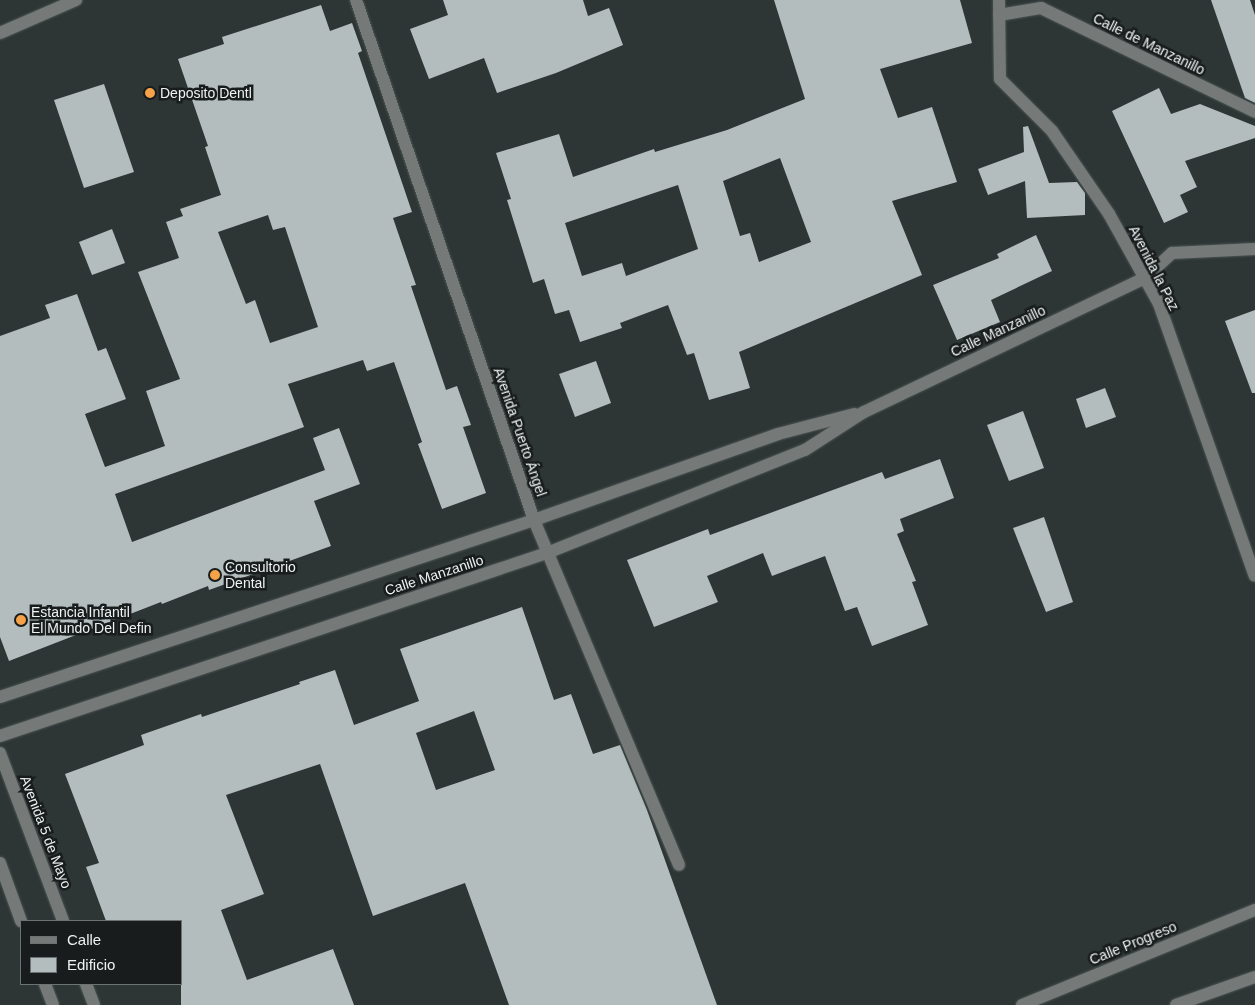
<!DOCTYPE html>
<html>
<head>
<meta charset="utf-8">
<style>
	body { margin:0 }
	#map { position:relative; width:1255px; height:1005px; overflow:hidden; background:#2d3635; font-family:Arial,sans-serif }
	div>[style] { position:absolute }
	.building>* { inset:0; background:#b3bdbd }
	.roads { filter:drop-shadow(0 0 1px #4c5453) drop-shadow(0 0 1px #4c5453) }
	.minor>* { height:12px; margin:-6px; padding:0 6px; transform-origin:6px; border-radius:6px; background:#757a79 }
	.dots>* { width:14px; height:14px; translate:-50% -50%; box-sizing:border-box; border:2px solid #181c1c; border-radius:50% }
	span { translate:-50% -50%; white-space:nowrap; text-align:center; line-height:1.15; -webkit-text-stroke:5px #181c1c; paint-order:stroke }
	.street-label { font-size:14px; color:#edf3f2 }
	.poi-label { font-size:14px; color:#edf3f2 }
	.left { translate:0 -50%; text-align:left }
	.legend { position:absolute; left:20px; top:920px; width:162px; height:65px; box-sizing:border-box; background:#181c1c; border:1px solid #6d7272; margin:0; padding:6px 9px; list-style:none; font-size:15px; color:#edf3f2 }
	.legend li { display:flex; align-items:center; gap:10px; height:25px }
	.legend b { width:25px; border:1px solid #6d7272 }
</style>
</head>
<body>
<div id="map">
	<div class="building">
		<div style="clip-path:polygon(443px 0,583px 0,588px 16px,609px 8px,623px 45px,556px 73px,497px 93px,484px 58px,429px 79px,410px 29px,448px 15px)"></div>
		<div style="clip-path:polygon(evenodd,774px 0,960px 0,972px 43px,880px 69px,898px 118px,932px 107px,957px 182px,892px 201px,922px 275px,739px 352px,750px 388px,709px 400px,694px 353px,687px 355px,668px 305px,620px 323px,622px 328px,580px 342px,569px 310px,555px 314px,544px 279px,533px 283px,507px 200px,511px 199px,496px 153px,559px 134px,573px 177px,654px 149px,655px 152px,727px 130px,805px 99px,774px 0,780px 158px,811px 242px,759px 262px,750px 233px,740px 236px,723px 181px,780px 158px,774px 0,678px 185px,698px 249px,626px 276px,622px 263px,582px 276px,565px 223px,678px 185px)"></div>
		<div style="clip-path:polygon(1211px 0,1250px 0,1255px 15px,1255px 103px,1245px 98px)"></div>
		<div style="clip-path:polygon(evenodd,321px 5px,330px 31px,352px 23px,362px 51px,358px 53px,412px 212px,393px 218px,416px 285px,411px 286px,446px 390px,457px 386px,471px 425px,463px 427px,486px 493px,442px 509px,418px 444px,422px 442px,394px 362px,367px 371px,363px 360px,288px 384px,304px 427px,115px 494px,132px 542px,325px 470px,313px 438px,339px 428px,360px 484px,314px 501px,331px 546px,209px 590px,208px 586px,162px 604px,161px 602px,9px 661px,0 637px,0 336px,50px 318px,45px 305px,77px 294px,98px 351px,106px 348px,126px 399px,85px 414px,105px 467px,165px 446px,146px 391px,180px 379px,138px 272px,179px 258px,166px 222px,183px 216px,180px 209px,221px 195px,205px 147px,208px 146px,178px 59px,224px 44px,222px 37px,321px 5px,268px 215px,273px 230px,285px 227px,318px 327px,270px 343px,255px 300px,246px 304px,218px 232px,268px 215px)"></div>
		<div style="clip-path:polygon(104px 84px,134px 172px,84px 188px,54px 100px)"></div>
		<div style="clip-path:polygon(1159px 88px,1171px 114px,1200px 104px,1255px 126px,1255px 138px,1185px 161px,1197px 187px,1180px 195px,1188px 212px,1164px 223px,1112px 111px)"></div>
		<div style="clip-path:polygon(1028px 126px,1049px 183px,1077px 182px,1085px 193px,1085px 215px,1027px 218px,1025px 181px,988px 195px,978px 169px,1024px 152px,1023px 127px)"></div>
		<div style="clip-path:polygon(112px 229px,125px 263px,92px 275px,79px 242px)"></div>
		<div style="clip-path:polygon(1036px 235px,1052px 271px,991px 300px,1000px 322px,957px 340px,933px 285px,999px 258px,997px 254px)"></div>
		<div style="clip-path:polygon(1255px 310px,1255px 393px,1252px 393px,1225px 321px)"></div>
		<div style="clip-path:polygon(596px 361px,611px 403px,575px 417px,559px 374px)"></div>
		<div style="clip-path:polygon(1105px 388px,1116px 417px,1086px 428px,1076px 399px)"></div>
		<div style="clip-path:polygon(1023px 411px,1044px 468px,1009px 481px,987px 425px)"></div>
		<div style="clip-path:polygon(940px 459px,954px 498px,900px 519px,904px 531px,897px 534px,916px 581px,912px 582px,928px 625px,872px 646px,857px 607px,845px 611px,825px 556px,772px 576px,763px 553px,707px 576px,718px 602px,654px 627px,627px 560px,708px 529px,710px 535px,882px 472px,885px 479px)"></div>
		<div style="clip-path:polygon(1044px 517px,1073px 602px,1046px 612px,1013px 528px)"></div>
		<div style="clip-path:polygon(evenodd,522px 607px,554px 700px,571px 694px,593px 754px,620px 745px,647px 810px,717px 1005px,509px 1005px,465px 883px,373px 916px,320px 764px,226px 795px,264px 894px,221px 910px,247px 980px,333px 949px,354px 1005px,181px 1005px,181px 921px,106px 921px,86px 867px,99px 863px,65px 774px,144px 745px,141px 735px,201px 714px,202px 717px,300px 684px,299px 682px,335px 670px,354px 725px,419px 701px,400px 649px,522px 607px,474px 711px,495px 770px,436px 790px,416px 733px,474px 711px)"></div>
	</div>
	<div class="roads">
		<div class="minor">
			<div style="left:356px;top:0;width:550px;rotate:71.1deg"></div>
			<div style="left:534px;top:520px;width:374px;rotate:67.2deg"></div>
			<div style="left:999px;top:0;width:79px;rotate:89.3deg"></div>
			<div style="left:1000px;top:79px;width:74px;rotate:45deg"></div>
			<div style="left:1052px;top:131px;width:101px;rotate:55.5deg"></div>
			<div style="left:1109px;top:214px;width:103px;rotate:60.9deg"></div>
			<div style="left:1159px;top:304px;width:288px;rotate:70.6deg"></div>
			<div style="left:999px;top:15px;width:43px;rotate:-9.5deg"></div>
			<div style="left:1041px;top:8px;width:238px;rotate:25.9deg"></div>
			<div style="left:0;top:33px;width:83px;rotate:-23.5deg"></div>
			<div style="left:0;top:697px;width:563px;rotate:-18.34deg"></div>
			<div style="left:534px;top:520px;width:259px;rotate:-19.4deg"></div>
			<div style="left:778px;top:434px;width:79px;rotate:-14.7deg"></div>
			<div style="left:0;top:736px;width:577px;rotate:-18.5deg"></div>
			<div style="left:547px;top:553px;width:278px;rotate:-21.8deg"></div>
			<div style="left:805px;top:450px;width:70px;rotate:-32.8deg"></div>
			<div style="left:864px;top:412px;width:311px;rotate:-25.5deg"></div>
			<div style="left:1145px;top:278px;width:37px;rotate:-43deg"></div>
			<div style="left:1172px;top:253px;width:83px;rotate:-2.8deg"></div>
			<div style="left:0;top:753px;width:179px;rotate:69.4deg"></div>
			<div style="left:0;top:863px;width:62px;rotate:70.1deg"></div>
			<div style="left:45px;top:984px;width:22px;rotate:69deg"></div>
			<div style="left:86px;top:984px;width:22px;rotate:69deg"></div>
			<div style="left:1022px;top:1005px;width:252px;rotate:-22.2deg"></div>
			<div style="left:1176px;top:1005px;width:84px;rotate:-19.5deg"></div>
		</div>
	</div>
	<div class="dots">
		<div style="left:150px;top:93px;background:#f6a248"></div>
		<div style="left:215px;top:575px;background:#f6a248"></div>
		<div style="left:21px;top:620px;background:#f6a248"></div>
	</div>
	<div class="street-label">
		<span style="left:1149px;top:44px;rotate:26deg">Calle de Manzanillo</span>
		<span style="left:1154px;top:268px;rotate:63deg">Avenida la Paz</span>
		<span style="left:998px;top:331px;rotate:-25deg">Calle Manzanillo</span>
		<span style="left:520px;top:432px;rotate:71deg">Avenida Puerto Ángel</span>
		<span style="left:434px;top:575px;rotate:-18deg">Calle Manzanillo</span>
		<span style="left:46px;top:832px;rotate:69deg">Avenida 5 de Mayo</span>
		<span style="left:1133px;top:943px;rotate:-22deg">Calle Progreso</span>
	</div>
	<div class="poi-label">
		<span class="left" style="left:160px;top:93px">Deposito Dentl</span>
		<span class="left" style="left:225px;top:575px">Consultorio<br>Dental</span>
		<span class="left" style="left:31px;top:620px">Estancia Infantil<br>El Mundo Del Defin</span>
	</div>
	<ul class="legend">
	<li><b style="height:6px;background:#757a79"></b>Calle</li>
	<li><b style="height:14px;background:#b3bdbd"></b>Edificio</li>
	</ul>
</div>
</body>
</html>
